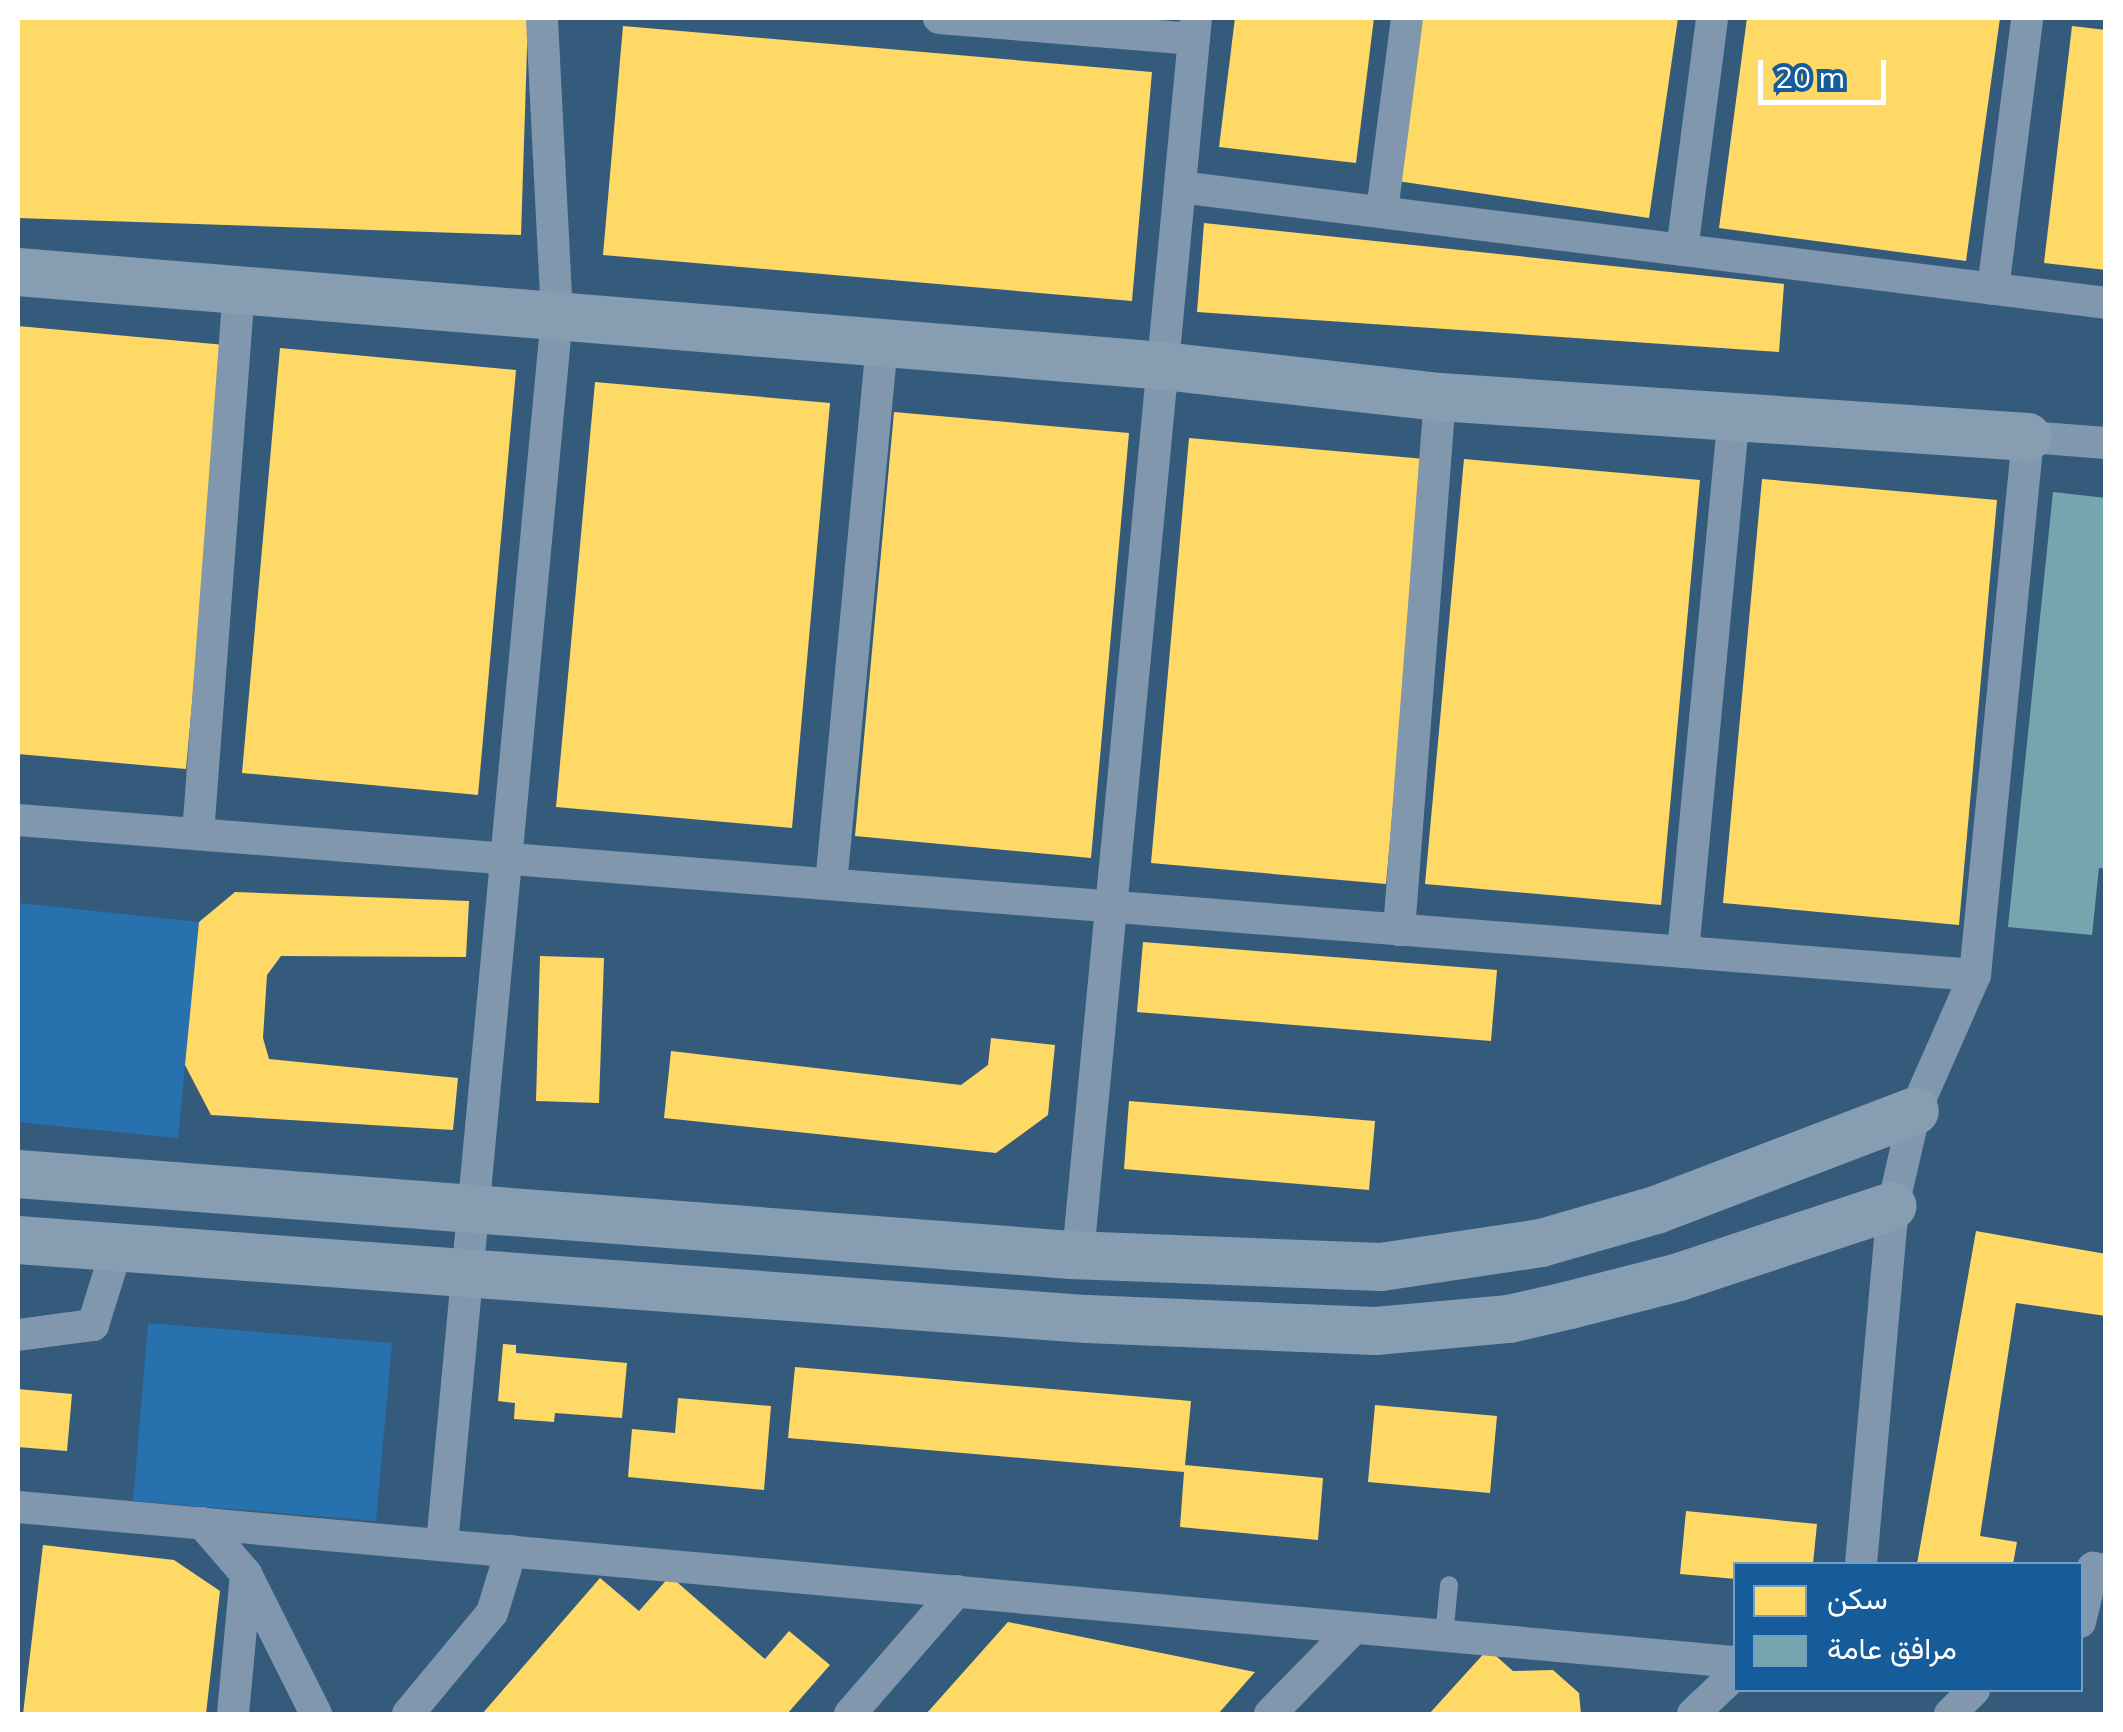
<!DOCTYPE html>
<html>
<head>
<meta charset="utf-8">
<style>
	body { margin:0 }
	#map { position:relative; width:2123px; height:1732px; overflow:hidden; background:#355b7c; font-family:Mulish,Vazirmatn,sans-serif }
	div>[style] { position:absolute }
	.green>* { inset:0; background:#2871af }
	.homes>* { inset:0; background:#ffd966 }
	.public>* { inset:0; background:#76a5af }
	.lane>* { height:18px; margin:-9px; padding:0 9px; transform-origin:9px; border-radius:9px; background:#8097ae }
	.street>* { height:32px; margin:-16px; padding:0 16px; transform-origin:16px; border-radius:16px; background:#8097ae }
	.secondary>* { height:48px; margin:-24px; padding:0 24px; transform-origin:24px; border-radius:24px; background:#879eb2 }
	span { translate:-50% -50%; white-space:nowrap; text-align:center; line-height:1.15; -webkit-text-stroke:10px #175c9a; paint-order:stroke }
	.frame { position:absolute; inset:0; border:20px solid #fff; pointer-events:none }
	.legend { position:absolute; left:1733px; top:1562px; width:350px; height:130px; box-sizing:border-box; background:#175c9a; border:2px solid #749dc2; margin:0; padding:12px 18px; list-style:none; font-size:30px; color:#fff }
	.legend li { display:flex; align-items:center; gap:20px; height:50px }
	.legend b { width:50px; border:2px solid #749dc2 }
	.scale { position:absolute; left:1758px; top:60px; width:128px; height:45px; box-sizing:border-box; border:5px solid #fff; border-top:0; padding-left:12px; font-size:30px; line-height:35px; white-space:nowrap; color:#fff; -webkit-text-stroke:8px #175c9a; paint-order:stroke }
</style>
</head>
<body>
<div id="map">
	<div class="green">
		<div style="clip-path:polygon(18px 903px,199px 922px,178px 1138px,18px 1122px)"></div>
		<div style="clip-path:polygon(148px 1323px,392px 1343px,376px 1521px,133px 1501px)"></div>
	</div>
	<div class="homes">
		<div style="clip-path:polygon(19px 18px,528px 18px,521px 235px,18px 218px)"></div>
		<div style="clip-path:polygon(1235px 18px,1374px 18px,1356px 163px,1219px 147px)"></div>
		<div style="clip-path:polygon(1421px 18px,1678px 18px,1649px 218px,1397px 181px)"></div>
		<div style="clip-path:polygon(1747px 18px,2000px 18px,1966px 261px,1719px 228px)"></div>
		<div style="clip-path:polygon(623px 26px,1152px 72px,1132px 301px,603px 255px)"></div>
		<div style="clip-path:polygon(2072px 26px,2106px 30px,2106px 270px,2044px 263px)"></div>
		<div style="clip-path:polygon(1204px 223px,1784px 284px,1779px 352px,1197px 312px)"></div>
		<div style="clip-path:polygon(18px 326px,225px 345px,186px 769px,18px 754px)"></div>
		<div style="clip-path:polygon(280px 348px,516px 370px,478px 795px,242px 773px)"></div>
		<div style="clip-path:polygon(595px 382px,830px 403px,792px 828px,556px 807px)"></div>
		<div style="clip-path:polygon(894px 412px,1129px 433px,1091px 858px,855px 836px)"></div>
		<div style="clip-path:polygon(1189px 438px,1425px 459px,1386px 884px,1151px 863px)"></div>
		<div style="clip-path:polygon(1464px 459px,1700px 480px,1661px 905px,1425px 884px)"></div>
		<div style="clip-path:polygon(1762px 479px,1997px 500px,1959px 925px,1723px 903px)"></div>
		<div style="clip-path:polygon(235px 892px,469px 901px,466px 957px,281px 956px,267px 975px,263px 1038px,269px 1059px,458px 1078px,453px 1130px,211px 1115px,185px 1065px,199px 922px)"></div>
		<div style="clip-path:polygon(1143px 942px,1497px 970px,1491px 1041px,1137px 1012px)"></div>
		<div style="clip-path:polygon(540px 956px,604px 958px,599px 1103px,536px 1101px)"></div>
		<div style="clip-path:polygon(991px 1038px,1055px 1045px,1048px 1115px,996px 1153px,664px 1118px,671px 1051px,961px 1085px,988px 1065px)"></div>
		<div style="clip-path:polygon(1129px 1101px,1375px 1121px,1369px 1190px,1124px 1169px)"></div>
		<div style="clip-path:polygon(1976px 1231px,2106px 1254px,2106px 1316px,2016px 1303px,1980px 1536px,2017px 1542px,2013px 1564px,1917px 1564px)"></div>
		<div style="clip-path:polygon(503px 1344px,516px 1345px,516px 1353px,627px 1363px,622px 1418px,555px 1413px,554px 1422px,514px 1419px,515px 1403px,498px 1401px)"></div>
		<div style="clip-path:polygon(795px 1367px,1191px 1401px,1185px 1465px,1323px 1478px,1318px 1540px,1180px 1527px,1184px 1472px,788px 1438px)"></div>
		<div style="clip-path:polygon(18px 1389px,72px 1394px,67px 1451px,18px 1447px)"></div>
		<div style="clip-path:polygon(678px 1398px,771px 1406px,764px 1490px,628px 1477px,632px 1429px,675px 1433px)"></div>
		<div style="clip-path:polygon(1375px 1405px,1497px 1416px,1490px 1493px,1368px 1482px)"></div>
		<div style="clip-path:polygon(1686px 1511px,1817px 1524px,1813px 1564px,1736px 1564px,1736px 1579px,1680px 1574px)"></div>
		<div style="clip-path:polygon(43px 1545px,174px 1560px,220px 1591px,206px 1714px,23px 1714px)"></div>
		<div style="clip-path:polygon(670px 1576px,765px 1659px,789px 1631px,830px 1665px,787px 1714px,482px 1714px,600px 1578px,639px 1611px)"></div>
		<div style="clip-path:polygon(1008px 1622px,1255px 1672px,1218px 1714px,926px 1714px)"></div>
		<div style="clip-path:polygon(1488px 1649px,1513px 1671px,1553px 1670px,1579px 1693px,1581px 1714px,1429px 1714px)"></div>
	</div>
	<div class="public">
		<div style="clip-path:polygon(2053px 492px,2106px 498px,2106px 869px,2099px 868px,2092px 935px,2008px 927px)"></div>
	</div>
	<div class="lane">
		<div style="left:1444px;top:1636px;width:51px;rotate:-84.4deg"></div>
	</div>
	<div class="street">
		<div style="left:939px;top:18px;width:256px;rotate:4.7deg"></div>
		<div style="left:1180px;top:187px;width:933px;rotate:7.14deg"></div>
		<div style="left:1382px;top:211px;width:195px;rotate:-82.6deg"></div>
		<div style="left:1682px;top:250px;width:234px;rotate:-82.6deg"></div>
		<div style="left:1993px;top:289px;width:273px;rotate:-82.8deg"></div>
		<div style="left:18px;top:820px;width:1963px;rotate:4.53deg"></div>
		<div style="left:198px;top:834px;width:547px;rotate:-85.7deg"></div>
		<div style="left:831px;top:884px;width:543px;rotate:-84.61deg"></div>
		<div style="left:1399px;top:930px;width:535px;rotate:-85.6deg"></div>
		<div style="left:1683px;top:952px;width:541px;rotate:-84.59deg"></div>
		<div style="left:1078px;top:1254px;width:1242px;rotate:-84.55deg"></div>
		<div style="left:18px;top:1335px;width:76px;rotate:-7.6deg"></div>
		<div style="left:93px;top:1325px;width:81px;rotate:-72.7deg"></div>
		<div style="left:18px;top:1507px;width:1725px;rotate:5.16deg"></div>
		<div style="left:202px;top:1523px;width:67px;rotate:49.2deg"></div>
		<div style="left:246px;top:1574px;width:157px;rotate:63.4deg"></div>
		<div style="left:442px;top:1544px;width:1233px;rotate:-84.65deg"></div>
		<div style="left:557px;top:316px;width:298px;rotate:-92.9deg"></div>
		<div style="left:1861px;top:1564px;width:359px;rotate:-84.9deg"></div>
		<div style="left:1893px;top:1206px;width:98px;rotate:-77deg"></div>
		<div style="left:1915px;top:1111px;width:149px;rotate:-66.2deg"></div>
		<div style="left:1975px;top:975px;width:541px;rotate:-84.37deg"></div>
		<div style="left:2028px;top:437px;width:78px;rotate:4.4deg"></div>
		<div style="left:2080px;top:1622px;width:56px;rotate:-76.5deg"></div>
		<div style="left:2093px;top:1568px;width:13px;rotate:9deg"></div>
		<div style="left:233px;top:1714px;width:141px;rotate:-84.7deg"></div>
		<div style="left:408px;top:1714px;width:131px;rotate:-50.3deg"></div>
		<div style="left:492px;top:1613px;width:65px;rotate:-73deg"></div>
		<div style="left:850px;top:1714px;width:163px;rotate:-49deg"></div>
		<div style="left:1270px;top:1714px;width:120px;rotate:-45.7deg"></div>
		<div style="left:1693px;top:1714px;width:59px;rotate:-43.6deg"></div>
		<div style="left:1950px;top:1714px;width:34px;rotate:-45deg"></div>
	</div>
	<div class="secondary">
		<div style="left:18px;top:272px;width:1149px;rotate:4.69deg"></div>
		<div style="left:1163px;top:366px;width:279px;rotate:6.4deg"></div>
		<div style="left:1440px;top:397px;width:589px;rotate:3.89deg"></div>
		<div style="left:18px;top:1174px;width:1056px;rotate:4.4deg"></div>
		<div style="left:1071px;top:1255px;width:310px;rotate:2.2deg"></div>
		<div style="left:1381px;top:1267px;width:162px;rotate:-8.5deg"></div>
		<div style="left:1541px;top:1243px;width:120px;rotate:-16deg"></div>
		<div style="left:1656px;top:1210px;width:277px;rotate:-20.9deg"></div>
		<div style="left:18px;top:1240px;width:1072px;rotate:4.23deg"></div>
		<div style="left:1087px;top:1319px;width:289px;rotate:2.4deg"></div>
		<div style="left:1376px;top:1331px;width:134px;rotate:-5.2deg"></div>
		<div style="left:1509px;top:1319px;width:63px;rotate:-12.9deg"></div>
		<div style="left:1570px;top:1305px;width:113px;rotate:-14.4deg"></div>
		<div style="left:1679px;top:1277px;width:225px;rotate:-18.4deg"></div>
	</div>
	<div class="frame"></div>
	<ul class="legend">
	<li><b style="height:28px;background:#ffd966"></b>سكن</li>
	<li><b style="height:28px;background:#76a5af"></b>مرافق عامة</li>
	</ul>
	<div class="scale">20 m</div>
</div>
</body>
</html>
